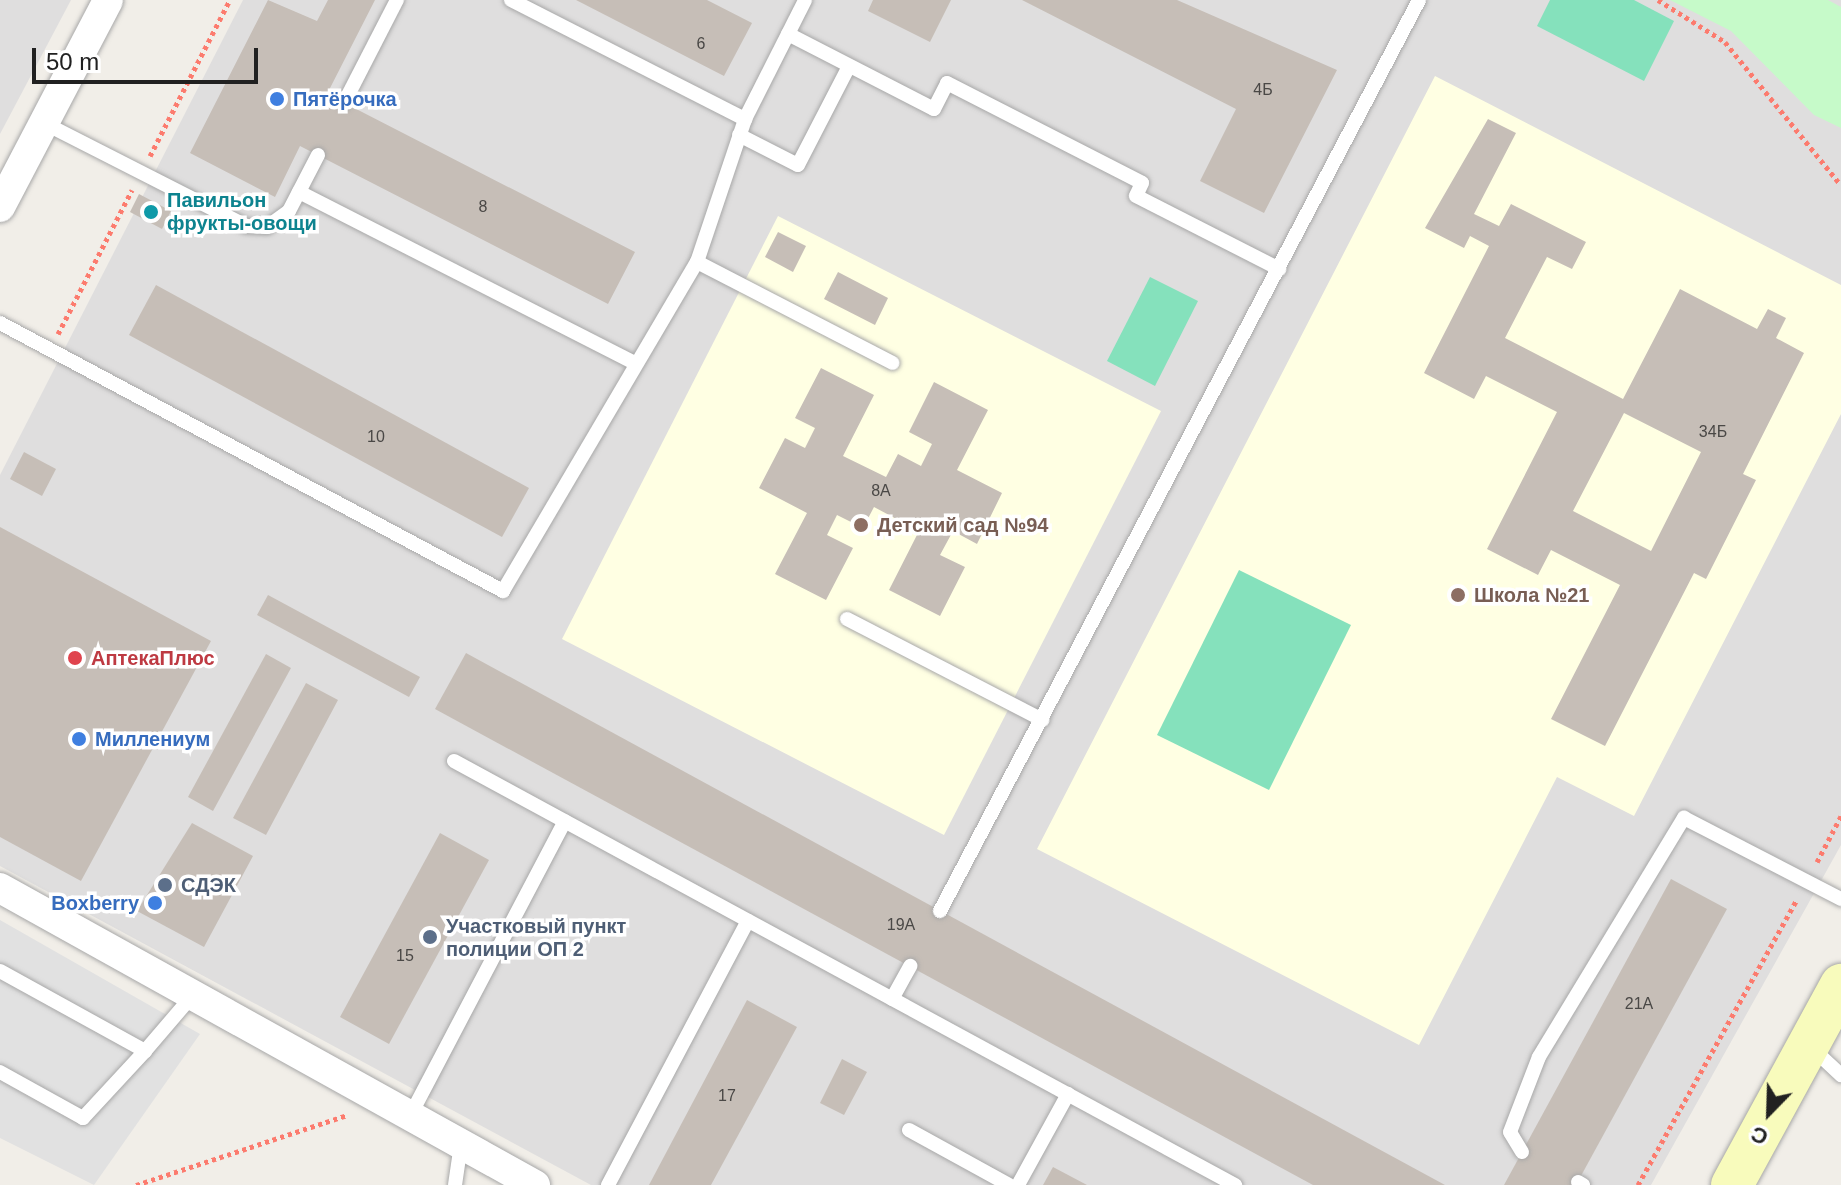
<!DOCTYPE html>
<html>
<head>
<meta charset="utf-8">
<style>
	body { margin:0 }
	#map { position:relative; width:1841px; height:1185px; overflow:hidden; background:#f1eee8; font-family:Helvetica,sans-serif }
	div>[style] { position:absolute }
	.residential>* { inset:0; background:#dfdede }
	.education>* { inset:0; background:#ffffe3 }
	.park>* { inset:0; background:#c6fac9 }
	.pitch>* { inset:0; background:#85e1bc }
	.parking>* { inset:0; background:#e1e1e1 }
	.building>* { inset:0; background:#c6beb7 }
	.path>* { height:5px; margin-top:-2.5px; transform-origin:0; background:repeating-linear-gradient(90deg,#fc7b6e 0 4px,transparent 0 8px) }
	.roads { filter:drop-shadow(0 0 2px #a8a8a8) drop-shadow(0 0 2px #a8a8a8) }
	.lane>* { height:14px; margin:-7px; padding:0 7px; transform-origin:7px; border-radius:7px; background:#fff }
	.street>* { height:30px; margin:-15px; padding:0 15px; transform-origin:15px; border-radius:15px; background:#fff }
	.secondary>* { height:42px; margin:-21px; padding:0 21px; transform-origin:21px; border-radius:21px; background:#f8fbbc }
	.dots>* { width:22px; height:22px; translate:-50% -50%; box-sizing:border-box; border:4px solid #fff; border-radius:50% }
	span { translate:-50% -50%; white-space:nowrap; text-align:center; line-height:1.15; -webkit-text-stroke:7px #fff; paint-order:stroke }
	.number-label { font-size:16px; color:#4a4846 }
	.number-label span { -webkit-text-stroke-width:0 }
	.shop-label { font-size:20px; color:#366cbe; font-weight:700 }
	.left { translate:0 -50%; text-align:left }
	.right { translate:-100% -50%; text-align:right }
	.culture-label { font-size:20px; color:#0d838f; font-weight:700 }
	.education-label { font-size:20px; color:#785e54; font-weight:700 }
	.health-label { font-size:20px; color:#be3a42; font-weight:700 }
	.service-label { font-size:20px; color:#4e5e75; font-weight:700 }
	.north { position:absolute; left:1729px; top:1073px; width:80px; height:80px; -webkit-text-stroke:6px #fff; paint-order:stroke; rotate:203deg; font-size:22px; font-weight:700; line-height:32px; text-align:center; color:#212121 }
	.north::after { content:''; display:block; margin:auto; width:28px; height:36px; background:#212121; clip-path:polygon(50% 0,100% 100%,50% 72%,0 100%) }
	.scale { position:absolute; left:32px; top:48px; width:226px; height:36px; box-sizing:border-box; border:4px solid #212121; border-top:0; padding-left:10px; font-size:24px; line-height:28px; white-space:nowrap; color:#212121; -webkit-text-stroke:6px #fff; paint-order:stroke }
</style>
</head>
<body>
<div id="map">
	<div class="residential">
		<div style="clip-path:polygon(0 0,71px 0,0 134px)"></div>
		<div style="clip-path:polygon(243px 0,1841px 0,1841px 845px,1651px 1185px,591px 1185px,0 866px,0 475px)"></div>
	</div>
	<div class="education">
		<div style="clip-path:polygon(1435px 76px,1841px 285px,1841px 414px,1634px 816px,1557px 777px,1419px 1045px,1037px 849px)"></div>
		<div style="clip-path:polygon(778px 216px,1161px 411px,944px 835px,562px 639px)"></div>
	</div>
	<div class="park">
		<div style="clip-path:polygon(1670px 0,1828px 0,1841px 7px,1841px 128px,1814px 115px,1731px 31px)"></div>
	</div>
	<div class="pitch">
		<div style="clip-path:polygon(1550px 0,1634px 0,1674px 21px,1644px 81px,1537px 26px)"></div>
		<div style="clip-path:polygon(1150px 277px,1198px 301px,1155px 386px,1107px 361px)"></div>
		<div style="clip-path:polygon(1239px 570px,1351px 625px,1269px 790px,1157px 735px)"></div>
	</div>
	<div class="parking">
		<div style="clip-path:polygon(0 920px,200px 1034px,94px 1185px,0 1138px)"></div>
	</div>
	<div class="building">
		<div style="clip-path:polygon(268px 0,317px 21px,328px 0,375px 0,327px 94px,635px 252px,608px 304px,300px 146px,275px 197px,190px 153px)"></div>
		<div style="clip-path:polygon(576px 0,707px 0,752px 23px,724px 76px)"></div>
		<div style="clip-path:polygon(873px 0,951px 0,930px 42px,868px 11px)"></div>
		<div style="clip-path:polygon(1022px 0,1177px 0,1337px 70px,1264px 213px,1200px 181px,1236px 109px)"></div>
		<div style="clip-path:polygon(evenodd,1488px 119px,1516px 133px,1474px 214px,1499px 226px,1511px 204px,1586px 242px,1572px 269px,1547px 257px,1505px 338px,1623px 399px,1680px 289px,1757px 329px,1768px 309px,1786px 318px,1776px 338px,1804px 353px,1743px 474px,1756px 480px,1706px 579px,1694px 573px,1605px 746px,1551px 719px,1620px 585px,1551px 550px,1538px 575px,1487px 549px,1557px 412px,1486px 376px,1474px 399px,1424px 373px,1489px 246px,1470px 236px,1464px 248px,1425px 228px,1488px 119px,1624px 413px,1701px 452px,1651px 551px,1573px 511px,1624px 413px)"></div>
		<div style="clip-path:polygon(139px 194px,171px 211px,162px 229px,130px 212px)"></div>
		<div style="clip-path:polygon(778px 232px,806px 246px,793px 272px,765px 257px)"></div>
		<div style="clip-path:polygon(838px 272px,888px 298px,875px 325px,824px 299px)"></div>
		<div style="clip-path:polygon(156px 285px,529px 488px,502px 537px,129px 335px)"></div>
		<div style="clip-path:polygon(821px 368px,874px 395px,843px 456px,886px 477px,898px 454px,921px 466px,932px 444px,909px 432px,934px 382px,988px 410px,957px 470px,1002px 493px,977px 544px,953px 531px,940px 555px,965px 567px,940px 616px,889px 590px,919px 531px,874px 507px,863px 528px,837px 515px,827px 535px,853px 548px,826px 600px,775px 574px,807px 513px,759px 488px,785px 438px,805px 448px,815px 428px,795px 418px)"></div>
		<div style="clip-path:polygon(24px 452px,56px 469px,42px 496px,10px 479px)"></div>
		<div style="clip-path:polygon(0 527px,211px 641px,81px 881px,0 837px)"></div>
		<div style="clip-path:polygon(268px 595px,420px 677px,409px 697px,257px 615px)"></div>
		<div style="clip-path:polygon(466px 653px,1445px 1185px,1313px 1185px,435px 709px)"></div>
		<div style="clip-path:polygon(266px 654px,291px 668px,213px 811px,188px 797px)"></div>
		<div style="clip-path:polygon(306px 683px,338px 700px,266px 835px,233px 818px)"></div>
		<div style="clip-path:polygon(192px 823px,253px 856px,204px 947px,137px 911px)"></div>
		<div style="clip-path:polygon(440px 833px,489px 860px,389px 1044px,340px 1017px)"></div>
		<div style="clip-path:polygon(1671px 879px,1727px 909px,1576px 1185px,1504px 1185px)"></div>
		<div style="clip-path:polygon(747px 1000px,797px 1027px,711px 1185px,649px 1185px)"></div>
		<div style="clip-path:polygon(842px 1059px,867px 1072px,844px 1115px,820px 1103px)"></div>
		<div style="clip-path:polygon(1053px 1167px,1087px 1185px,1043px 1185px)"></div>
	</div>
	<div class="path">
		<div style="left:1658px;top:0;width:79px;rotate:32.1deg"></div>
		<div style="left:1725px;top:42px;width:184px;rotate:51deg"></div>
		<div style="left:150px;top:156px;width:175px;rotate:-62.9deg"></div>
		<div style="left:58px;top:334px;width:162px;rotate:-62.8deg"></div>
		<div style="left:1817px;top:862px;width:52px;rotate:-62.4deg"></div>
		<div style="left:136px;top:1185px;width:223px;rotate:-18.3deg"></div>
		<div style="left:1638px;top:1185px;width:327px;rotate:-60.9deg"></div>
	</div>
	<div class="roads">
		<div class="lane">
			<div style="left:511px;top:0;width:263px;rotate:27deg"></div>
			<div style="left:788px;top:34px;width:164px;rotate:27.2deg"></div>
			<div style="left:934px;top:109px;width:29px;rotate:-63deg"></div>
			<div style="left:947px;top:83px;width:219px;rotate:27.1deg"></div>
			<div style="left:1142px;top:183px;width:14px;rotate:115deg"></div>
			<div style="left:1136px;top:196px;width:161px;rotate:27deg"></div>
			<div style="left:344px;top:103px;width:116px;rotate:-62.8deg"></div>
			<div style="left:44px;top:123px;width:227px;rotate:27deg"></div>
			<div style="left:246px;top:226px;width:21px;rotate:3deg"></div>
			<div style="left:267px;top:227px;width:27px;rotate:-36deg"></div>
			<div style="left:289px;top:211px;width:63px;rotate:-62.6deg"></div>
			<div style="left:739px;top:135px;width:66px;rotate:27deg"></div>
			<div style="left:798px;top:165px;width:111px;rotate:-62.7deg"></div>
			<div style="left:299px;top:192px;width:378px;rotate:27deg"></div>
			<div style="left:697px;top:262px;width:220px;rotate:27.3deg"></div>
			<div style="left:0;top:323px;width:570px;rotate:28.05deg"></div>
			<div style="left:503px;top:591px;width:382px;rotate:-59.5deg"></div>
			<div style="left:697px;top:262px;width:151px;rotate:-71.4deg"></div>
			<div style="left:745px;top:119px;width:133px;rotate:-63.2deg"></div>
			<div style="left:847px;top:619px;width:220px;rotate:27.3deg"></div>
			<div style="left:454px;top:761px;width:889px;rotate:28.5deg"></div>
			<div style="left:940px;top:911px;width:1029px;rotate:-62.26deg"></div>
			<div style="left:0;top:971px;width:166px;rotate:28.9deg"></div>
			<div style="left:145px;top:1051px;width:74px;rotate:-49.4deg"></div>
			<div style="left:892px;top:999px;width:38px;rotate:-61deg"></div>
			<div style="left:1812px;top:1048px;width:40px;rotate:43deg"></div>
			<div style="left:0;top:1072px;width:95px;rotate:29deg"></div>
			<div style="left:83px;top:1118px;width:91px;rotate:-47.2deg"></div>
			<div style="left:410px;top:1116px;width:333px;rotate:-62.3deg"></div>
			<div style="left:909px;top:1130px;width:114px;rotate:28.8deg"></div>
			<div style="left:1522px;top:1152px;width:23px;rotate:-121deg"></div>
			<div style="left:1510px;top:1132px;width:80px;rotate:-68.9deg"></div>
			<div style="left:1539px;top:1057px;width:280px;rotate:-58.8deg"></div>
			<div style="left:1684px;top:818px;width:177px;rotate:27.3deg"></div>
			<div style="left:1578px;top:1182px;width:6px;rotate:31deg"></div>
			<div style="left:455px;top:1185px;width:41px;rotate:-81.7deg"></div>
			<div style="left:608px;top:1185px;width:299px;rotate:-62.1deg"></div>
			<div style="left:1018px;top:1185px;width:104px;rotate:-61.2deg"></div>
		</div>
		<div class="street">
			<div style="left:0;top:207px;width:233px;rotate:-62.4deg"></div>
			<div style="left:0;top:888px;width:612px;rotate:29.04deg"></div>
		</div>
		<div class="secondary">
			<div style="left:1732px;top:1185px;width:228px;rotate:-61.4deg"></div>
		</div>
	</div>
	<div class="dots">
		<div style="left:277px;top:99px;background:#3f7fe0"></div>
		<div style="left:151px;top:212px;background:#0f9aa8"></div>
		<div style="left:861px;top:525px;background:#8d6e63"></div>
		<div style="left:1458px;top:595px;background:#8d6e63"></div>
		<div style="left:75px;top:658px;background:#e0444e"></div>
		<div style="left:79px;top:739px;background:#3f7fe0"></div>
		<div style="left:165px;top:885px;background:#5c6f8a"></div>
		<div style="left:155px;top:903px;background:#3f7fe0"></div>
		<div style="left:430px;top:937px;background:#5c6f8a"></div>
	</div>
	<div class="number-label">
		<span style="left:701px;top:44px">6</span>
		<span style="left:1263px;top:90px">4Б</span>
		<span style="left:483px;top:207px">8</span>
		<span style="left:1713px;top:432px">34Б</span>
		<span style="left:376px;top:437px">10</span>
		<span style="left:881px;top:491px">8А</span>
		<span style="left:901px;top:925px">19А</span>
		<span style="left:405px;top:956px">15</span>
		<span style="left:1639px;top:1004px">21А</span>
		<span style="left:727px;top:1096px">17</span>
	</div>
	<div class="shop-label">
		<span class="left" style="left:293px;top:99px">Пятёрочка</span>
		<span class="left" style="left:95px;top:739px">Миллениум</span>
		<span class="right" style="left:139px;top:903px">Boxberry</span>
	</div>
	<div class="culture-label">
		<span class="left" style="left:167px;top:212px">Павильон<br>фрукты-овощи</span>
	</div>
	<div class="education-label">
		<span class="left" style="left:877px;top:525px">Детский сад №94</span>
		<span class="left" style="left:1474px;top:595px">Школа №21</span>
	</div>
	<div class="health-label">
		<span class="left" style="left:91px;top:658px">АптекаПлюс</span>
	</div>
	<div class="service-label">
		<span class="left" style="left:181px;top:885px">СДЭК</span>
		<span class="left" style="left:446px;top:938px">Участковый пункт<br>полиции ОП 2</span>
	</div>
	<div class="north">С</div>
	<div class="scale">50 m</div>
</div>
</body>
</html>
